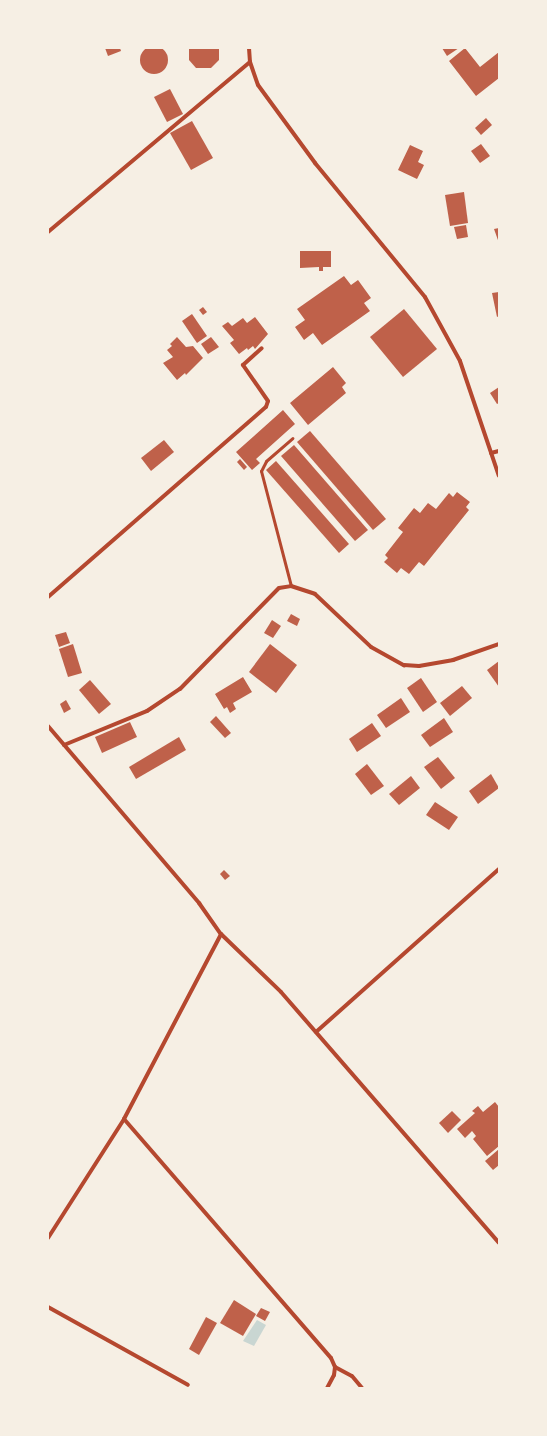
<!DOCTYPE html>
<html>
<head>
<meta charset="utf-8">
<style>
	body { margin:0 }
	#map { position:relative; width:547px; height:1436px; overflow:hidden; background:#f6efe4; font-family:"PT Sans",sans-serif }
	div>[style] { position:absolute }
	.water>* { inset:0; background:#c9d6d2 }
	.building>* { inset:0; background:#bf614a }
	.round { border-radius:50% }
	.service>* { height:3px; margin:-1.5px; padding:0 1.5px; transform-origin:1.5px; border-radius:1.5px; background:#b5482f }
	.minor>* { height:4px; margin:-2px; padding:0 2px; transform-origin:2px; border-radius:2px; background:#b5482f }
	span { translate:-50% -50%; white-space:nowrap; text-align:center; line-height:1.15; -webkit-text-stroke:4px #f6efe4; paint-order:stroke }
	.frame { position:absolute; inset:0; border:49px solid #f6efe4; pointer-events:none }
</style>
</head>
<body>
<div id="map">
	<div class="water">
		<div style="clip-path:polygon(257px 1320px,266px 1325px,254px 1346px,243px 1341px)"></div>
	</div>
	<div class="building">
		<div class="round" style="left:140px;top:46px;width:28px;height:28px"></div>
		<div style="clip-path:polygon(105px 48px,120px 48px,121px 51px,108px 56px)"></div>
		<div style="clip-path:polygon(189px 48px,219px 48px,219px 60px,211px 68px,196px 68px,189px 60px)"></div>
		<div style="clip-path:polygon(442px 48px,459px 48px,447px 56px)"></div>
		<div style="clip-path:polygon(465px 48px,480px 67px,499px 52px,499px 78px,476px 96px,449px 61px)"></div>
		<div style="clip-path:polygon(170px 89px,183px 114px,167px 122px,154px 97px)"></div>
		<div style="clip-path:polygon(486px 118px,492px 125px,481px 135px,475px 128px)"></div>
		<div style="clip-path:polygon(192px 121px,213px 158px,191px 170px,170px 133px)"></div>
		<div style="clip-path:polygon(481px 144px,490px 156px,480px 163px,471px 151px)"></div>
		<div style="clip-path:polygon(410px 145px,423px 151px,418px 162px,424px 165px,417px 179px,398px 170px)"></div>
		<div style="clip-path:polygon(464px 192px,468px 223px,450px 226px,445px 195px)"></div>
		<div style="clip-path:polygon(466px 225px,468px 237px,457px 239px,454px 227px)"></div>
		<div style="clip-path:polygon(499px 228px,499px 243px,494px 229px)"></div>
		<div style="clip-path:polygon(300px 251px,331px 251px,331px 267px,323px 267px,323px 271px,319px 271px,319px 267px,300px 268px)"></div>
		<div style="clip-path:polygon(344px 276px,351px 285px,358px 280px,371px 298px,364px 303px,370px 311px,322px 345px,313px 333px,304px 340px,295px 327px,305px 320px,297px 309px)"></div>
		<div style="clip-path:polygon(499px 292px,499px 316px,497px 317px,492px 293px)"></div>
		<div style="clip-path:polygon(203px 307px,207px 312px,203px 315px,199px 310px)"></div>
		<div style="clip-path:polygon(404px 309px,437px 349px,403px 377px,370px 337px)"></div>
		<div style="clip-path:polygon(192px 314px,207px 336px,197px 343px,182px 321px)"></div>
		<div style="clip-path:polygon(255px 317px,268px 334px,255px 349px,253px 346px,248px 350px,247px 348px,239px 354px,230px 343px,234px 340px,222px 326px,228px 322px,232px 326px,243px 318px,247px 323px)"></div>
		<div style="clip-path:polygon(177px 337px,186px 347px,193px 346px,203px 358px,186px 375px,185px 373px,177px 380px,163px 363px,173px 357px,167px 350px,172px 346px,170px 344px)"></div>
		<div style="clip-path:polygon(211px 337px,219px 347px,208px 354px,201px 344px)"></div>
		<div style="clip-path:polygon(333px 367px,346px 383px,342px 387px,346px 393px,308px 425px,290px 403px)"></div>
		<div style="clip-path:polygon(499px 387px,499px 403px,497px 404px,490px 393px)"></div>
		<div style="clip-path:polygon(283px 410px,295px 424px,256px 459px,260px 463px,252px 470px,236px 452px)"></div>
		<div style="clip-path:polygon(310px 431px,386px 519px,373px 530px,297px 442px)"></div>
		<div style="clip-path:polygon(164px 440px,174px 452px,151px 471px,141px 458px)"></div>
		<div style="clip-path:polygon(294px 445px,368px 530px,355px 541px,281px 456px)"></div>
		<div style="clip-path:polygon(240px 459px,247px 467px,244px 470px,237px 462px)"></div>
		<div style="clip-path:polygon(276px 461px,349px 544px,339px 553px,266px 470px)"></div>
		<div style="clip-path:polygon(457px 492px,470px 502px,466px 507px,469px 510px,424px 566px,419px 562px,409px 574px,401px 568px,397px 573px,384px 562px,388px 558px,385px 555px,403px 532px,398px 528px,414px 508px,420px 513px,428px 503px,436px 509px,449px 493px,453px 497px)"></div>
		<div style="clip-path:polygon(291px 614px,300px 619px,297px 626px,287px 621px)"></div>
		<div style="clip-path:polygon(272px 620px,281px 626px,273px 638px,264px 633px)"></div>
		<div style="clip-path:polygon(66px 632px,70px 643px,59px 647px,55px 635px)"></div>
		<div style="clip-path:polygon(73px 644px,82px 673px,68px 677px,59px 649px)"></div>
		<div style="clip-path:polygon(270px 644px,297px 665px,276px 693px,249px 672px)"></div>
		<div style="clip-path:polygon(499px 661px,499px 687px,487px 670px)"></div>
		<div style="clip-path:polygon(243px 677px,252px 692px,233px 703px,236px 709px,230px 713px,227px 707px,224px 709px,215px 694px)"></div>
		<div style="clip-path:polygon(421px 678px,437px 702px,423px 712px,407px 688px)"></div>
		<div style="clip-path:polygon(90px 680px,111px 704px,99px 714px,79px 690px)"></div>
		<div style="clip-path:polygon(462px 686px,472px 698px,450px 716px,440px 703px)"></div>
		<div style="clip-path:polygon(401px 698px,410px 712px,386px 728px,377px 715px)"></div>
		<div style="clip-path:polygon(66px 700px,71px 709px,64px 713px,60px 704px)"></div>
		<div style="clip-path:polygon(216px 716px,231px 733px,225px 738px,210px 722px)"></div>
		<div style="clip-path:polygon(444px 718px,453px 732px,430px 747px,421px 735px)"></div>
		<div style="clip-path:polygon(130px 722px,137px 737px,102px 753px,95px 737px)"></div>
		<div style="clip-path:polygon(372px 723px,381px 736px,357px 752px,349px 739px)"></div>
		<div style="clip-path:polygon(179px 737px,186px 750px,136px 779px,129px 767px)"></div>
		<div style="clip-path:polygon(438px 757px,455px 778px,441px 789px,424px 767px)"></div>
		<div style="clip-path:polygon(367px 764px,384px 786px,371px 795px,355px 774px)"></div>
		<div style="clip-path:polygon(491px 774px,499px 788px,478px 804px,469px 791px)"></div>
		<div style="clip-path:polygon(411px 776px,420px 788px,399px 805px,389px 794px)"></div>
		<div style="clip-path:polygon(435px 802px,458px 817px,449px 830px,426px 815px)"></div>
		<div style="clip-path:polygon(224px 870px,230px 876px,225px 880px,220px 874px)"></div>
		<div style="clip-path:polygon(495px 1102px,499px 1107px,499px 1146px,487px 1156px,473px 1139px,476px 1136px,472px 1131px,465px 1138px,457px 1129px,475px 1113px,472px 1111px,478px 1106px,483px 1112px)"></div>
		<div style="clip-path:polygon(452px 1111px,461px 1120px,448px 1133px,439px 1123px)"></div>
		<div style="clip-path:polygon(499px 1149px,499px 1165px,493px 1170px,485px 1161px)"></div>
		<div style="clip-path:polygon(234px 1300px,256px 1314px,243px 1336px,220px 1323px)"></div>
		<div style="clip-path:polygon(261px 1308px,270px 1312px,265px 1321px,256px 1316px)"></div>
		<div style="clip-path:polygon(206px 1317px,217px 1323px,199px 1355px,189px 1349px)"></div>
	</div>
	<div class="service">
		<div style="left:291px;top:586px;width:119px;rotate:-104.6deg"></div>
		<div style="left:261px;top:471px;width:11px;rotate:-63deg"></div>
		<div style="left:266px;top:461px;width:35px;rotate:-41deg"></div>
	</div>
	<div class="minor">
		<div style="left:249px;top:48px;width:14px;rotate:86deg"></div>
		<div style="left:250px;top:62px;width:24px;rotate:71deg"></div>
		<div style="left:258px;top:85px;width:97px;rotate:53.8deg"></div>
		<div style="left:315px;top:163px;width:173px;rotate:50.6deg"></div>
		<div style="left:425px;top:297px;width:73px;rotate:61.3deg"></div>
		<div style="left:460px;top:361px;width:121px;rotate:71.3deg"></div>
		<div style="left:48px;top:232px;width:264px;rotate:-40.1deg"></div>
		<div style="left:491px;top:453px;width:8px;rotate:-14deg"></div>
		<div style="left:48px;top:597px;width:289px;rotate:-41.1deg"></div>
		<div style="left:266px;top:407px;width:6px;rotate:-72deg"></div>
		<div style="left:268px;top:401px;width:44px;rotate:-124.8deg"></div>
		<div style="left:243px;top:365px;width:25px;rotate:-42deg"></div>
		<div style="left:48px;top:726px;width:233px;rotate:49.5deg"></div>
		<div style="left:199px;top:903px;width:38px;rotate:55deg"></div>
		<div style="left:221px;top:934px;width:83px;rotate:44deg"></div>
		<div style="left:281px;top:992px;width:332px;rotate:49deg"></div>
		<div style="left:64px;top:745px;width:90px;rotate:-22.3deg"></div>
		<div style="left:147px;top:711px;width:40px;rotate:-34deg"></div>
		<div style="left:180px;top:689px;width:141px;rotate:-45.6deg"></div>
		<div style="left:279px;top:588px;width:12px;rotate:-9deg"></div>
		<div style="left:291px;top:586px;width:25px;rotate:18deg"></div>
		<div style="left:315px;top:594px;width:77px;rotate:43.4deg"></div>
		<div style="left:371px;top:647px;width:38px;rotate:29deg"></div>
		<div style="left:404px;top:665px;width:15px;rotate:4deg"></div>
		<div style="left:419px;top:666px;width:35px;rotate:-10deg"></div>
		<div style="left:453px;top:660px;width:49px;rotate:-19.2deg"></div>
		<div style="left:316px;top:1032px;width:245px;rotate:-41.7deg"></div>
		<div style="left:124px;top:1119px;width:316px;rotate:49.1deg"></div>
		<div style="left:331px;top:1358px;width:10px;rotate:66deg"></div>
		<div style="left:335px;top:1367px;width:8px;rotate:97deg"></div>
		<div style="left:334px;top:1375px;width:15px;rotate:118deg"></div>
		<div style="left:48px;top:1238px;width:141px;rotate:-57.4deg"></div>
		<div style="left:124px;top:1119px;width:209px;rotate:-62.3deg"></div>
		<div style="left:48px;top:1307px;width:160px;rotate:29.1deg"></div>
		<div style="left:335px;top:1367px;width:19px;rotate:28deg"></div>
		<div style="left:352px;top:1376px;width:16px;rotate:50deg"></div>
	</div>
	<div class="frame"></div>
</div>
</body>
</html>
